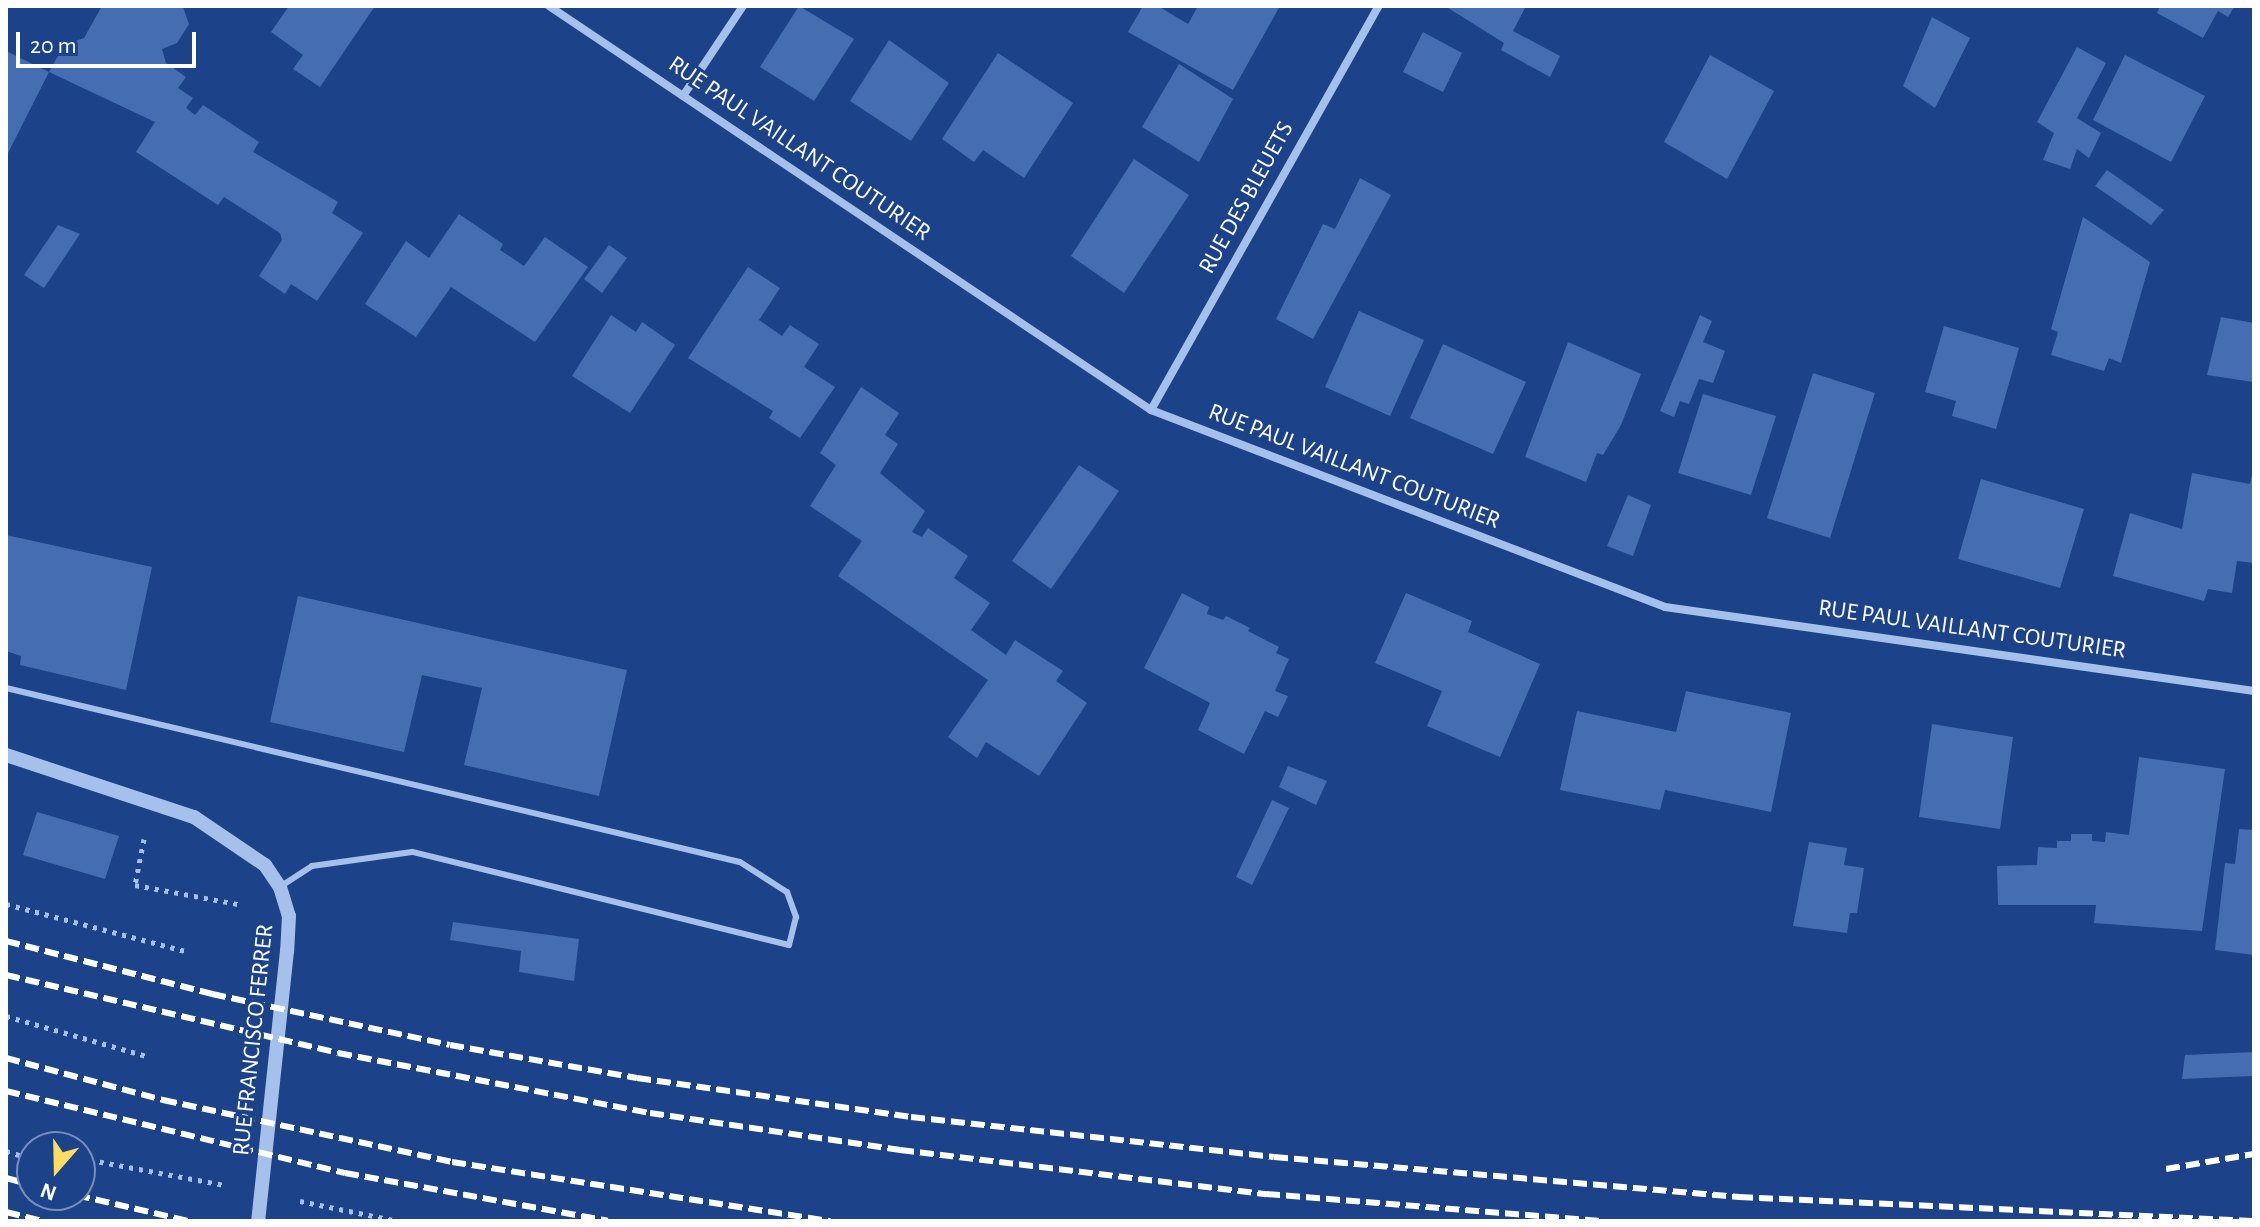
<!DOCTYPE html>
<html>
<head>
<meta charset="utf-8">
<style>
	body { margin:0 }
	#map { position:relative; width:2260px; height:1227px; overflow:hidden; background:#1c4389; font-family:"Alegreya Sans",sans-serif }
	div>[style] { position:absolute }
	.building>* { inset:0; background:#446db2 }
	.path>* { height:5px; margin-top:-2.5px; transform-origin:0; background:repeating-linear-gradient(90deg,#a6c0ec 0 4px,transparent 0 10px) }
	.service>* { height:6px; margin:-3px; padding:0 3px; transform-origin:3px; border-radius:3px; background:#a6c0ec }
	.minor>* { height:8px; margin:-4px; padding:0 4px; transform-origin:4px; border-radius:4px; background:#a6c0ec }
	.tertiary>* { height:14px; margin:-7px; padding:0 7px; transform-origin:7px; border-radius:7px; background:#a6c0ec }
	.rail>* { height:6px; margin-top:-3px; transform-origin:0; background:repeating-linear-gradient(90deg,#fff 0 14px,transparent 0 20px) }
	span { translate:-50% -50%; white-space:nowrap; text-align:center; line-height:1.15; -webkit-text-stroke:6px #1c4389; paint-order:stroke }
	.street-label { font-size:24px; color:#fff }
	.frame { position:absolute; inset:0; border:8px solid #fff; pointer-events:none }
	.north { position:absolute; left:16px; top:1131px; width:80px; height:80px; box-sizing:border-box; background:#1c4389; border:2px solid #778eb8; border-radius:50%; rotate:200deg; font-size:22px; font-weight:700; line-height:32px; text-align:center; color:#fff }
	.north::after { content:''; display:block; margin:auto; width:28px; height:36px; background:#fcdc63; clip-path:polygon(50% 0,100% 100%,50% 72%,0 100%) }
	.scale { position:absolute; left:16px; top:32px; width:180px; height:36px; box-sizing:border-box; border:4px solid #fff; border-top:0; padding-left:10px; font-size:24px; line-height:28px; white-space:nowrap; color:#fff; -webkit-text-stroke:6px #1c4389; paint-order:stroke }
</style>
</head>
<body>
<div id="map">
	<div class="building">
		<div style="clip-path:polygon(102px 6px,183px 7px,189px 24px,177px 43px,162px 49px,166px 63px,186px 77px,178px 88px,193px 98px,186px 108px,195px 115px,203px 105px,259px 142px,253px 152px,338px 202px,332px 213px,363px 233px,317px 301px,291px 284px,285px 294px,259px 276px,282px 240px,280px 233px,224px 197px,218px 205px,136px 152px,155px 122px,49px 72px,64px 45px,84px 38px)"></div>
		<div style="clip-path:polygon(289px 6px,375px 6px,320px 87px,293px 69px,303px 55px,271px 32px)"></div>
		<div style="clip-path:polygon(799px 6px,854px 39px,814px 101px,760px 67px)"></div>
		<div style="clip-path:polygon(1143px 6px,1158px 6px,1188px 24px,1198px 6px,1280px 6px,1233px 90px,1128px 32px)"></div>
		<div style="clip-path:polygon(1445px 6px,1526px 6px,1513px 31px,1560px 56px,1550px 77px,1501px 50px,1504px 43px)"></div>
		<div style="clip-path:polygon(2160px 6px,2235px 6px,2228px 17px,2218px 11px,2203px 38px,2157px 13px)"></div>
		<div style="clip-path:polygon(1932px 17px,1970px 38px,1935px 108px,1903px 86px)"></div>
		<div style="clip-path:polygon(1423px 32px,1462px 53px,1443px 92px,1403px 72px)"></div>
		<div style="clip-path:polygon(889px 40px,949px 83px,911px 141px,850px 101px)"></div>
		<div style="clip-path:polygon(2077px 47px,2106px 63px,2077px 118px,2101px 133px,2089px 158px,2077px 149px,2070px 169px,2043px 160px,2054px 133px,2037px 122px)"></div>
		<div style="clip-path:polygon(6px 51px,49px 72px,6px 157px)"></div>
		<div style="clip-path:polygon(998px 53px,1073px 103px,1024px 178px,983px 150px,974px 162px,942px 139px)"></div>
		<div style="clip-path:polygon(1710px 55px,1774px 91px,1727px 179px,1664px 142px)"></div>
		<div style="clip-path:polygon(2125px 55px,2205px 96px,2171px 162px,2093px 120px)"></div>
		<div style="clip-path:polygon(1179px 64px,1233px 99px,1199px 162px,1142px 127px)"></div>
		<div style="clip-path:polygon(1134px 159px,1189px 195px,1124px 293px,1071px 256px)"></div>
		<div style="clip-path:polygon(2107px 170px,2164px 210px,2151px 225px,2095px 186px)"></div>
		<div style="clip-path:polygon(1360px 178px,1391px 195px,1313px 339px,1276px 319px,1323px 224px,1335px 229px)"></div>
		<div style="clip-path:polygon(459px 214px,503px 244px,500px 250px,524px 266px,545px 237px,588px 267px,535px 342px,451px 287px,416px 337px,365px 304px,406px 241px,429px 258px)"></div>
		<div style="clip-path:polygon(2083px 217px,2150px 262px,2121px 363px,2109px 358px,2104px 371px,2051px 355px,2058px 332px,2051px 329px)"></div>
		<div style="clip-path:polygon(58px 225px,80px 234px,44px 288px,24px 275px)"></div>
		<div style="clip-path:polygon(609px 245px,627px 258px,602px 293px,584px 279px)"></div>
		<div style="clip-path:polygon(748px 267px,780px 288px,759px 320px,782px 336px,790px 325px,819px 344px,804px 367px,835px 387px,800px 438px,769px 418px,773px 411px,688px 358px)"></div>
		<div style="clip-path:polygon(1359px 311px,1424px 340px,1390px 416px,1325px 387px)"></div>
		<div style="clip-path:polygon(611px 315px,636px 332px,642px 322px,675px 345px,630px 413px,572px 376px)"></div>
		<div style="clip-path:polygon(1700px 315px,1712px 321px,1703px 342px,1725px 351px,1713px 383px,1699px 379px,1689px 404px,1680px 401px,1674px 417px,1660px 411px)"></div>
		<div style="clip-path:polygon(2221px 317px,2254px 323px,2253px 382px,2207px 375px)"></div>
		<div style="clip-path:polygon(1944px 326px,2019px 348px,1996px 429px,1952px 416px,1956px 401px,1925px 392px)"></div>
		<div style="clip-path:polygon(1568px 342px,1641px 374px,1621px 425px,1603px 455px,1597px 453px,1586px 482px,1525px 457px)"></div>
		<div style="clip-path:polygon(1443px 344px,1526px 382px,1493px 454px,1410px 418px)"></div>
		<div style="clip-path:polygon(1813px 373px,1875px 393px,1830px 538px,1767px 518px)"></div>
		<div style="clip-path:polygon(861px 387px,899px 413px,885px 435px,898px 444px,880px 473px,925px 511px,912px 532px,922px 537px,928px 528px,968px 556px,954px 578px,990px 603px,971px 630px,1006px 655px,1015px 640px,1063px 671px,1056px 681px,1087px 703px,1039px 776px,986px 742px,977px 758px,948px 737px,988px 680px,838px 576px,862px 541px,810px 506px,836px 465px,820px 453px)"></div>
		<div style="clip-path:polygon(1703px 394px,1776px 416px,1751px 495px,1678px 473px)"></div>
		<div style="clip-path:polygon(1079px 465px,1119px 491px,1051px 589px,1012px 561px)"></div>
		<div style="clip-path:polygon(2254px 466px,2254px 563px,2237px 561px,2232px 593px,2208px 589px,2204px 601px,2113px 576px,2130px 513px,2182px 529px,2192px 473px,2250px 484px)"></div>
		<div style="clip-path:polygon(1981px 479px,2084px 509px,2060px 588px,1958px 559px)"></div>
		<div style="clip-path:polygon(1628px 495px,1651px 505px,1633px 556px,1607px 546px)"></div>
		<div style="clip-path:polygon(6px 535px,152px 567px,126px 690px,20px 665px,21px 656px,6px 651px)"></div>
		<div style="clip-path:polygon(1182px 593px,1209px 607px,1207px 614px,1223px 620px,1226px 616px,1250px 628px,1248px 631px,1279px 647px,1276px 653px,1289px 659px,1275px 691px,1288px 696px,1278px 717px,1265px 711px,1244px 754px,1198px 730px,1210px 703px,1144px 668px)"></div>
		<div style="clip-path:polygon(1406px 593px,1472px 621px,1468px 632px,1540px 664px,1500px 757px,1427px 726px,1442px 691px,1375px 663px)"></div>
		<div style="clip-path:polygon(298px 596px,627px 670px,599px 796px,464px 765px,482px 688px,422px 675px,404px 752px,270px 722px)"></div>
		<div style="clip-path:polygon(1686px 691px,1791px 713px,1771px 812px,1665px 790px,1660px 810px,1560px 790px,1577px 711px,1676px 732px)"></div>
		<div style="clip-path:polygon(1932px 724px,2013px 737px,2000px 829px,1919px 817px)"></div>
		<div style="clip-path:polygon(2139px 757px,2225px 769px,2202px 931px,2094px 923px,2096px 905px,1998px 905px,1997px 866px,2037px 865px,2038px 847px,2057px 848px,2057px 841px,2071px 841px,2071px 834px,2092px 834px,2092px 841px,2105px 842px,2106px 832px,2129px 835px)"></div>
		<div style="clip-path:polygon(1288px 766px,1327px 781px,1316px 805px,1279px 787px)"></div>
		<div style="clip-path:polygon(1272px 800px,1289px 808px,1252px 885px,1236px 877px)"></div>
		<div style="clip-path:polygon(37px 812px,119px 836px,105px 879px,23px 855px)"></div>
		<div style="clip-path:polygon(2239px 829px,2254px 830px,2254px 955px,2215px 950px,2225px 863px,2235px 864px)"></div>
		<div style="clip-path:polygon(1809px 842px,1847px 848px,1844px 865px,1864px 868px,1857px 913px,1850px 913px,1847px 933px,1793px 926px)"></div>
		<div style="clip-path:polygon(453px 922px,579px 939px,574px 981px,519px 972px,521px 951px,450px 940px)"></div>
		<div style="clip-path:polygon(2254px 1052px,2252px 1076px,2182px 1079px,2185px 1055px)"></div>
	</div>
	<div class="path">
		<div style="left:144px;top:839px;width:47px;rotate:101.1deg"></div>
		<div style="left:135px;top:885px;width:105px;rotate:10.5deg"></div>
		<div style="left:6px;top:904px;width:189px;rotate:14.7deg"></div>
		<div style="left:6px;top:1016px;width:146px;rotate:15.9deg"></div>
		<div style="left:6px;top:1151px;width:27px;rotate:17deg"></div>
		<div style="left:80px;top:1158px;width:147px;rotate:10.6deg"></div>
		<div style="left:300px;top:1201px;width:100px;rotate:11.5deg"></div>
	</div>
	<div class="service">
		<div style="left:6px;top:688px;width:754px;rotate:13.34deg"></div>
		<div style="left:740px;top:862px;width:56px;rotate:32.6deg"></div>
		<div style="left:787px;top:892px;width:27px;rotate:70deg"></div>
		<div style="left:796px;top:917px;width:29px;rotate:104deg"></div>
		<div style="left:789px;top:945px;width:388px;rotate:-166.1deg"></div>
		<div style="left:412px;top:852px;width:101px;rotate:172deg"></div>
		<div style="left:312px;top:866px;width:38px;rotate:147deg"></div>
	</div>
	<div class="minor">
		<div style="left:549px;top:6px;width:725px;rotate:33.87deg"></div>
		<div style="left:1151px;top:410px;width:550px;rotate:20.97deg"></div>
		<div style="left:1665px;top:607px;width:595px;rotate:8.12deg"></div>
		<div style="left:683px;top:96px;width:108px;rotate:-56.3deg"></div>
		<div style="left:1151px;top:410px;width:464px;rotate:-60.6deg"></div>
	</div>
	<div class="tertiary">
		<div style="left:6px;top:755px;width:198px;rotate:18.3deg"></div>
		<div style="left:194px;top:817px;width:86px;rotate:34.1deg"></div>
		<div style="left:265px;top:865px;width:27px;rotate:56deg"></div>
		<div style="left:280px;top:887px;width:30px;rotate:73deg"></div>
		<div style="left:289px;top:916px;width:35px;rotate:93deg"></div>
		<div style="left:287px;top:951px;width:272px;rotate:96.1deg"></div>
	</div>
	<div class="rail">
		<div style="left:6px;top:941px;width:213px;rotate:14.4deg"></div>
		<div style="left:212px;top:994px;width:243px;rotate:12.1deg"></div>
		<div style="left:450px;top:1045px;width:190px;rotate:10deg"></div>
		<div style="left:637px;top:1078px;width:277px;rotate:8.1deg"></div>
		<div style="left:911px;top:1117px;width:365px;rotate:6.3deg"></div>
		<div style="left:1274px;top:1157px;width:467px;rotate:4.9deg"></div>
		<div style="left:1739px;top:1197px;width:514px;rotate:2.68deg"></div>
		<div style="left:6px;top:975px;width:341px;rotate:13.2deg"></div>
		<div style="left:338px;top:1053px;width:318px;rotate:10.9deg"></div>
		<div style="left:650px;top:1113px;width:253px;rotate:8.4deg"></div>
		<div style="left:900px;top:1150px;width:369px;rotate:6.9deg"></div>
		<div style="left:1266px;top:1194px;width:339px;rotate:4.6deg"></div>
		<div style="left:6px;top:1058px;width:163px;rotate:15deg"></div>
		<div style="left:163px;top:1100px;width:296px;rotate:12.1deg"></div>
		<div style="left:452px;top:1162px;width:383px;rotate:8.9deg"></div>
		<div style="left:6px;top:1091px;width:349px;rotate:13.6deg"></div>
		<div style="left:345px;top:1173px;width:267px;rotate:10.3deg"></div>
		<div style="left:2166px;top:1169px;width:89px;rotate:-9.7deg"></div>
		<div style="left:6px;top:1178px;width:27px;rotate:15deg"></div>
		<div style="left:76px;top:1195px;width:116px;rotate:13deg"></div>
		<div style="left:6px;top:1212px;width:38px;rotate:14deg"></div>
	</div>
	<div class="street-label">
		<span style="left:799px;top:149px;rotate:34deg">RUE PAUL VAILLANT COUTURIER</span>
		<span style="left:1247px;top:198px;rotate:-61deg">RUE DES BLEUETS</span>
		<span style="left:1354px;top:467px;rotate:21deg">RUE PAUL VAILLANT COUTURIER</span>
		<span style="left:1972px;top:630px;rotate:8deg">RUE PAUL VAILLANT COUTURIER</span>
		<span style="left:254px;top:1040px;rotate:-84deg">RUE FRANCISCO FERRER</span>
	</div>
	<div class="frame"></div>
	<div class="north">N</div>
	<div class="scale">20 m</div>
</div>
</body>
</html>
